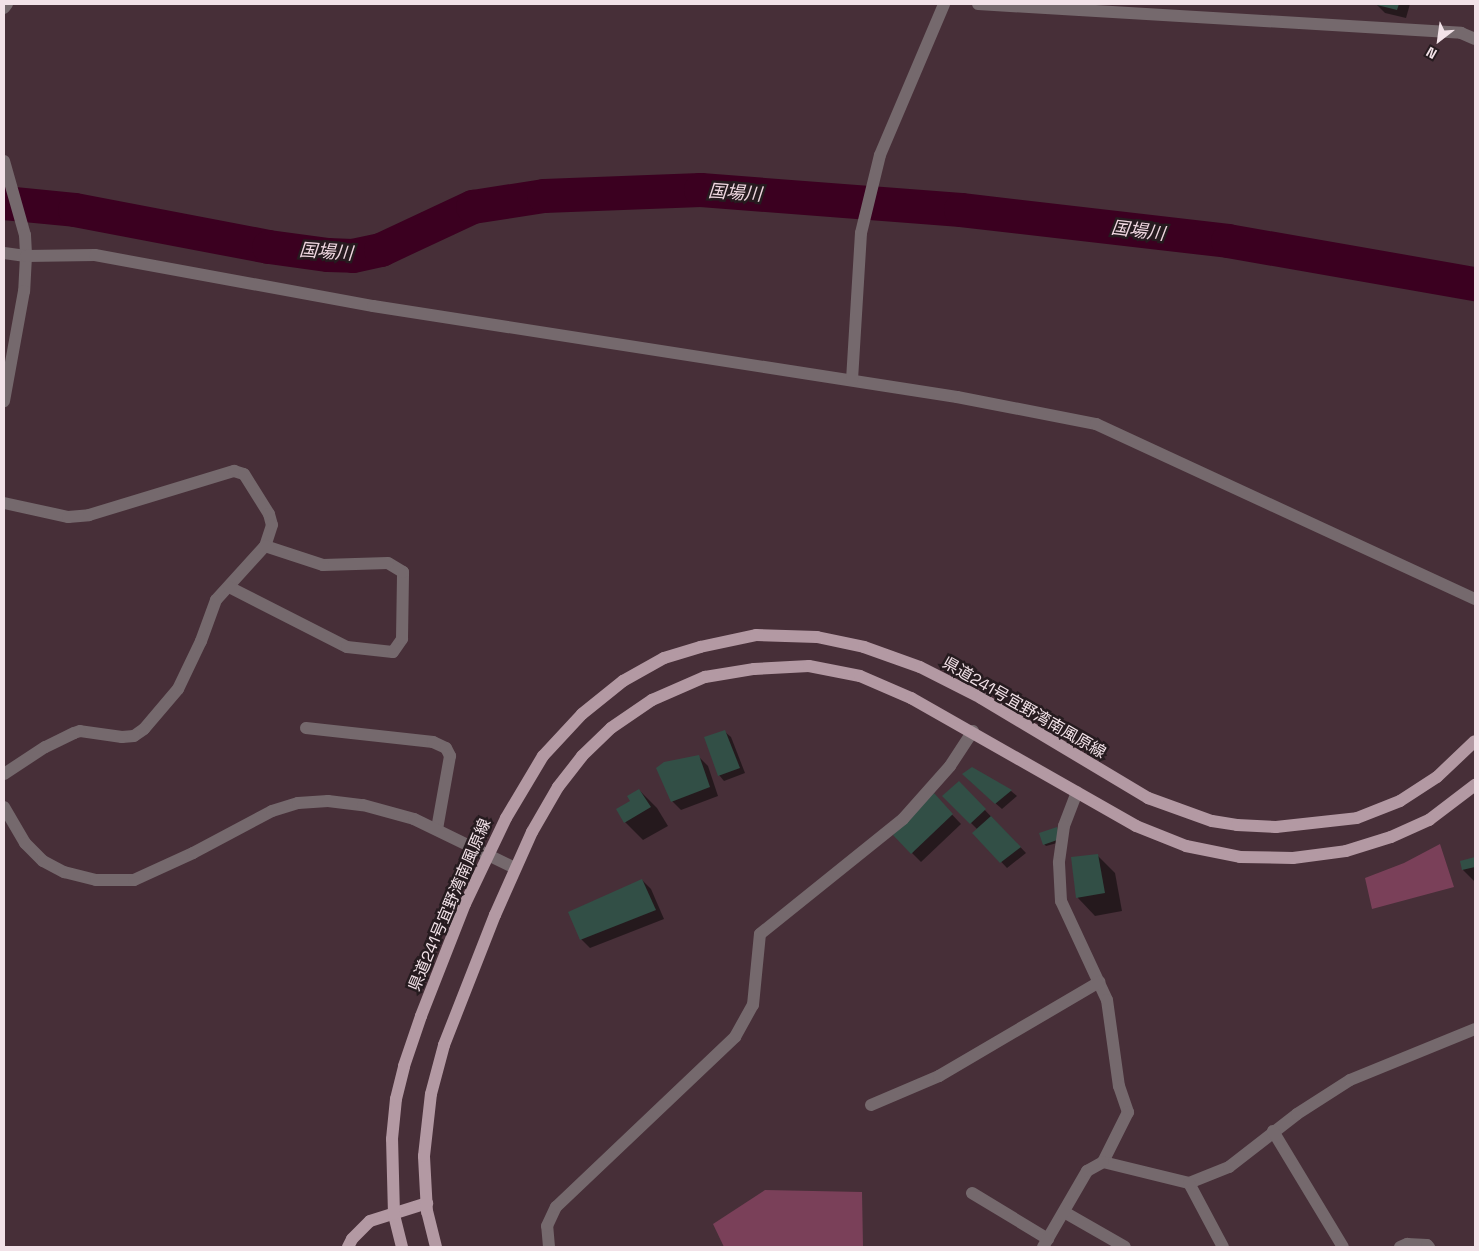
<!DOCTYPE html>
<html>
<head>
<meta charset="utf-8">
<style>
	body { margin:0 }
	#map { position:relative; width:1479px; height:1251px; overflow:hidden; background:#472f38; font-family:"Space Grotesk","Noto Sans JP",sans-serif }
	div>[style] { position:absolute }
	.green>* { inset:0; background:#7a4059 }
	.shadow>* { inset:0; background:#0007 }
	.river>* { height:34px; margin:-17px; padding:0 17px; transform-origin:17px; border-radius:17px; background:#3b0020 }
	.building>* { inset:0; background:#324f46 }
	.minor>* { height:12px; margin:-6px; padding:0 6px; transform-origin:6px; border-radius:6px; background:#75696d }
	.major>* { height:12px; margin:-6px; padding:0 6px; transform-origin:6px; border-radius:6px; background:#b399a3 }
	span { translate:-50% -50%; white-space:nowrap; text-align:center; line-height:1.15; -webkit-text-stroke:5px #261b1f; paint-order:stroke }
	.street-label { font-size:16px; color:#f2e2e8 }
	.water-label { font-size:18px; color:#efd7e0; font-style:italic }
	.frame { position:absolute; inset:0; border:5px solid #f2e2e8; pointer-events:none }
	.north { position:absolute; left:1414px; top:15px; width:50px; height:50px; -webkit-text-stroke:4px #261b1f; paint-order:stroke; rotate:210deg; font-size:14px; font-weight:700; line-height:20px; text-align:center; color:#f2e2e8 }
	.north::after { content:''; display:block; margin:auto; width:18px; height:22px; background:#f2e2e8; clip-path:polygon(50% 0,100% 100%,50% 72%,0 100%) }
</style>
</head>
<body>
<div id="map">
	<div class="green">
		<div style="clip-path:polygon(1440px 844px,1454px 887px,1372px 909px,1365px 878px,1404px 863px)"></div>
		<div style="clip-path:polygon(765px 1190px,862px 1192px,863px 1247px,724px 1247px,713px 1224px)"></div>
	</div>
	<div class="shadow">
		<div style="clip-path:polygon(1264px 4px,1326px 4px,1326px 5px)"></div>
		<div style="clip-path:polygon(1376px 4px,1410px 4px,1406px 18px,1385px 13px)"></div>
		<div style="clip-path:polygon(725px 732px,731px 737px,745px 773px,724px 781px,719px 775px)"></div>
		<div style="clip-path:polygon(699px 757px,708px 766px,718px 796px,681px 810px,672px 801px)"></div>
		<div style="clip-path:polygon(969px 780px,1011px 791px,1017px 796px,1002px 809px)"></div>
		<div style="clip-path:polygon(959px 783px,1026px 853px,1007px 868px,974px 833px,978px 830px,944px 796px)"></div>
		<div style="clip-path:polygon(639px 790px,657px 808px,668px 826px,643px 840px,625px 822px,631px 801px)"></div>
		<div style="clip-path:polygon(942px 804px,961px 824px,921px 862px,912px 853px)"></div>
		<div style="clip-path:polygon(1059px 831px,1061px 842px,1046px 846px,1044px 844px)"></div>
		<div style="clip-path:polygon(1097px 855px,1115px 873px,1122px 911px,1095px 916px,1078px 898px,1073px 858px)"></div>
		<div style="clip-path:polygon(1475px 858px,1475px 882px,1463px 870px,1461px 862px)"></div>
		<div style="clip-path:polygon(642px 880px,651px 889px,664px 919px,590px 948px,581px 939px)"></div>
	</div>
	<div class="river">
		<div style="left:4px;top:203px;width:71px;rotate:5.6deg"></div>
		<div style="left:75px;top:210px;width:197px;rotate:10.8deg"></div>
		<div style="left:269px;top:247px;width:60px;rotate:7.7deg"></div>
		<div style="left:328px;top:255px;width:25px;rotate:2deg"></div>
		<div style="left:353px;top:256px;width:29px;rotate:-12deg"></div>
		<div style="left:381px;top:250px;width:102px;rotate:-25.1deg"></div>
		<div style="left:473px;top:207px;width:72px;rotate:-8.8deg"></div>
		<div style="left:544px;top:196px;width:157px;rotate:-2.2deg"></div>
		<div style="left:701px;top:190px;width:261px;rotate:4.4deg"></div>
		<div style="left:961px;top:210px;width:269px;rotate:6.6deg"></div>
		<div style="left:1228px;top:241px;width:251px;rotate:9.9deg"></div>
	</div>
	<div class="building">
		<div style="clip-path:polygon(1373px 4px,1399px 4px,1397px 10px)"></div>
		<div style="clip-path:polygon(725px 730px,740px 768px,718px 776px,704px 737px)"></div>
		<div style="clip-path:polygon(699px 755px,710px 787px,671px 802px,656px 768px,664px 762px)"></div>
		<div style="clip-path:polygon(972px 767px,1012px 790px,995px 804px,962px 774px)"></div>
		<div style="clip-path:polygon(959px 781px,986px 809px,970px 824px,942px 796px)"></div>
		<div style="clip-path:polygon(639px 789px,651px 807px,624px 823px,616px 809px,630px 801px,627px 796px)"></div>
		<div style="clip-path:polygon(934px 793px,953px 814px,911px 854px,893px 835px)"></div>
		<div style="clip-path:polygon(991px 816px,1021px 847px,1000px 863px,972px 833px)"></div>
		<div style="clip-path:polygon(1057px 827px,1060px 839px,1043px 845px,1039px 833px)"></div>
		<div style="clip-path:polygon(1098px 854px,1105px 893px,1076px 898px,1071px 857px)"></div>
		<div style="clip-path:polygon(1475px 857px,1475px 867px,1462px 870px,1460px 861px)"></div>
		<div style="clip-path:polygon(642px 879px,656px 910px,580px 940px,568px 912px)"></div>
	</div>
	<div class="minor">
		<div style="left:978px;top:4px;width:484px;rotate:3.4deg"></div>
		<div style="left:1461px;top:33px;width:15px;rotate:23deg"></div>
		<div style="left:4px;top:8px;width:5px;rotate:-53deg"></div>
		<div style="left:4px;top:161px;width:77px;rotate:74.2deg"></div>
		<div style="left:25px;top:235px;width:21px;rotate:87deg"></div>
		<div style="left:26px;top:256px;width:35px;rotate:93deg"></div>
		<div style="left:24px;top:291px;width:112px;rotate:100.3deg"></div>
		<div style="left:4px;top:253px;width:22px;rotate:8deg"></div>
		<div style="left:26px;top:256px;width:69px;rotate:-0.8deg"></div>
		<div style="left:95px;top:255px;width:283px;rotate:10.4deg"></div>
		<div style="left:373px;top:306px;width:591px;rotate:8.86deg"></div>
		<div style="left:957px;top:397px;width:142px;rotate:11deg"></div>
		<div style="left:1096px;top:424px;width:417px;rotate:24.8deg"></div>
		<div style="left:852px;top:380px;width:147px;rotate:-86.5deg"></div>
		<div style="left:861px;top:233px;width:80px;rotate:-76.3deg"></div>
		<div style="left:880px;top:155px;width:164px;rotate:-67deg"></div>
		<div style="left:4px;top:503px;width:66px;rotate:12.3deg"></div>
		<div style="left:68px;top:517px;width:21px;rotate:-5deg"></div>
		<div style="left:89px;top:515px;width:152px;rotate:-16.9deg"></div>
		<div style="left:234px;top:471px;width:10px;rotate:17deg"></div>
		<div style="left:244px;top:474px;width:47px;rotate:58deg"></div>
		<div style="left:269px;top:514px;width:11px;rotate:75deg"></div>
		<div style="left:272px;top:525px;width:22px;rotate:108deg"></div>
		<div style="left:265px;top:546px;width:73px;rotate:132.2deg"></div>
		<div style="left:216px;top:600px;width:44px;rotate:110.1deg"></div>
		<div style="left:201px;top:641px;width:53px;rotate:115.6deg"></div>
		<div style="left:178px;top:689px;width:52px;rotate:130.4deg"></div>
		<div style="left:144px;top:729px;width:12px;rotate:145deg"></div>
		<div style="left:134px;top:736px;width:12px;rotate:175deg"></div>
		<div style="left:122px;top:737px;width:42px;rotate:-171.9deg"></div>
		<div style="left:80px;top:731px;width:6px;rotate:162deg"></div>
		<div style="left:74px;top:733px;width:32px;rotate:154deg"></div>
		<div style="left:45px;top:747px;width:49px;rotate:146.6deg"></div>
		<div style="left:229px;top:587px;width:132px;rotate:27deg"></div>
		<div style="left:347px;top:647px;width:46px;rotate:6.2deg"></div>
		<div style="left:393px;top:652px;width:16px;rotate:-55deg"></div>
		<div style="left:402px;top:639px;width:67px;rotate:-89.1deg"></div>
		<div style="left:403px;top:572px;width:17px;rotate:-149deg"></div>
		<div style="left:388px;top:563px;width:65px;rotate:178.2deg"></div>
		<div style="left:323px;top:565px;width:61px;rotate:-161.9deg"></div>
		<div style="left:306px;top:728px;width:128px;rotate:6.3deg"></div>
		<div style="left:433px;top:742px;width:14px;rotate:25deg"></div>
		<div style="left:446px;top:748px;width:9px;rotate:63deg"></div>
		<div style="left:450px;top:756px;width:74px;rotate:100.1deg"></div>
		<div style="left:1077px;top:792px;width:36px;rotate:111deg"></div>
		<div style="left:1064px;top:826px;width:37px;rotate:98deg"></div>
		<div style="left:1059px;top:863px;width:38px;rotate:87deg"></div>
		<div style="left:1061px;top:901px;width:109px;rotate:65.1deg"></div>
		<div style="left:1107px;top:1000px;width:87px;rotate:82.1deg"></div>
		<div style="left:1119px;top:1086px;width:28px;rotate:71deg"></div>
		<div style="left:1128px;top:1112px;width:56px;rotate:116.6deg"></div>
		<div style="left:1103px;top:1162px;width:89px;rotate:13.7deg"></div>
		<div style="left:1189px;top:1183px;width:43px;rotate:-21.8deg"></div>
		<div style="left:1229px;top:1167px;width:86px;rotate:-37.9deg"></div>
		<div style="left:1297px;top:1114px;width:63px;rotate:-32.7deg"></div>
		<div style="left:1350px;top:1080px;width:135px;rotate:-22.2deg"></div>
		<div style="left:4px;top:807px;width:42px;rotate:59.7deg"></div>
		<div style="left:25px;top:843px;width:25px;rotate:45deg"></div>
		<div style="left:43px;top:861px;width:24px;rotate:28deg"></div>
		<div style="left:64px;top:872px;width:33px;rotate:14deg"></div>
		<div style="left:96px;top:880px;width:38px"></div>
		<div style="left:134px;top:880px;width:65px;rotate:-24.6deg"></div>
		<div style="left:193px;top:853px;width:89px;rotate:-28deg"></div>
		<div style="left:272px;top:811px;width:27px;rotate:-17deg"></div>
		<div style="left:298px;top:803px;width:30px;rotate:-4deg"></div>
		<div style="left:328px;top:801px;width:35px;rotate:7deg"></div>
		<div style="left:363px;top:805px;width:53px;rotate:15.4deg"></div>
		<div style="left:414px;top:819px;width:112px;rotate:25.9deg"></div>
		<div style="left:871px;top:1105px;width:74px;rotate:-23.1deg"></div>
		<div style="left:939px;top:1076px;width:186px;rotate:-30.4deg"></div>
		<div style="left:1273px;top:1131px;width:135px;rotate:58.9deg"></div>
		<div style="left:1189px;top:1183px;width:72px;rotate:62deg"></div>
		<div style="left:972px;top:1193px;width:89px;rotate:31.2deg"></div>
		<div style="left:1064px;top:1212px;width:70px;rotate:29.8deg"></div>
		<div style="left:549px;top:1247px;width:21px;rotate:-95deg"></div>
		<div style="left:547px;top:1226px;width:21px;rotate:-65deg"></div>
		<div style="left:556px;top:1207px;width:247px;rotate:-43.5deg"></div>
		<div style="left:735px;top:1037px;width:37px;rotate:-61deg"></div>
		<div style="left:753px;top:1005px;width:71px;rotate:-84.4deg"></div>
		<div style="left:760px;top:934px;width:184px;rotate:-38.8deg"></div>
		<div style="left:903px;top:819px;width:71px;rotate:-48.4deg"></div>
		<div style="left:950px;top:766px;width:42px;rotate:-56.7deg"></div>
		<div style="left:1043px;top:1247px;width:88px;rotate:-59.9deg"></div>
		<div style="left:1087px;top:1171px;width:18px;rotate:-29deg"></div>
		<div style="left:1400px;top:1247px;width:8px;rotate:-23deg"></div>
		<div style="left:1407px;top:1244px;width:20px;rotate:3deg"></div>
		<div style="left:1427px;top:1245px;width:3px;rotate:45deg"></div>
	</div>
	<div class="major">
		<div style="left:348px;top:1247px;width:9px;rotate:-63deg"></div>
		<div style="left:352px;top:1239px;width:25px;rotate:-45deg"></div>
		<div style="left:370px;top:1221px;width:60px;rotate:-17.5deg"></div>
		<div style="left:402px;top:1247px;width:34px;rotate:-104deg"></div>
		<div style="left:394px;top:1214px;width:75px;rotate:-91.5deg"></div>
		<div style="left:392px;top:1139px;width:40px;rotate:-84.3deg"></div>
		<div style="left:396px;top:1099px;width:34px;rotate:-76deg"></div>
		<div style="left:404px;top:1066px;width:53px;rotate:-71.2deg"></div>
		<div style="left:421px;top:1016px;width:120px;rotate:-68.6deg"></div>
		<div style="left:465px;top:904px;width:95px;rotate:-64.5deg"></div>
		<div style="left:506px;top:818px;width:72px;rotate:-59.2deg"></div>
		<div style="left:543px;top:756px;width:57px;rotate:-47.1deg"></div>
		<div style="left:582px;top:714px;width:53px;rotate:-38.8deg"></div>
		<div style="left:623px;top:681px;width:47px;rotate:-29.3deg"></div>
		<div style="left:664px;top:658px;width:38px;rotate:-17deg"></div>
		<div style="left:700px;top:647px;width:57px;rotate:-12.1deg"></div>
		<div style="left:756px;top:635px;width:61px;rotate:1.9deg"></div>
		<div style="left:817px;top:637px;width:48px;rotate:12deg"></div>
		<div style="left:864px;top:647px;width:59px;rotate:19.7deg"></div>
		<div style="left:920px;top:667px;width:68px;rotate:26.9deg"></div>
		<div style="left:981px;top:698px;width:195px;rotate:30.9deg"></div>
		<div style="left:1148px;top:798px;width:68px;rotate:19.8deg"></div>
		<div style="left:1212px;top:821px;width:25px;rotate:9deg"></div>
		<div style="left:1237px;top:825px;width:39px;rotate:3deg"></div>
		<div style="left:1276px;top:827px;width:81px;rotate:-6.3deg"></div>
		<div style="left:1357px;top:818px;width:46px;rotate:-21.6deg"></div>
		<div style="left:1400px;top:801px;width:44px;rotate:-33deg"></div>
		<div style="left:1437px;top:777px;width:52px;rotate:-43.5deg"></div>
		<div style="left:436px;top:1247px;width:36px;rotate:-104deg"></div>
		<div style="left:427px;top:1212px;width:56px;rotate:-93.1deg"></div>
		<div style="left:424px;top:1156px;width:62px;rotate:-83.6deg"></div>
		<div style="left:431px;top:1094px;width:51px;rotate:-75.1deg"></div>
		<div style="left:444px;top:1045px;width:140px;rotate:-68.6deg"></div>
		<div style="left:495px;top:915px;width:91px;rotate:-66deg"></div>
		<div style="left:532px;top:832px;width:52px;rotate:-60deg"></div>
		<div style="left:558px;top:787px;width:39px;rotate:-52deg"></div>
		<div style="left:582px;top:756px;width:40px;rotate:-44deg"></div>
		<div style="left:611px;top:728px;width:50px;rotate:-34.3deg"></div>
		<div style="left:652px;top:700px;width:58px;rotate:-23.5deg"></div>
		<div style="left:705px;top:677px;width:50px;rotate:-9.3deg"></div>
		<div style="left:754px;top:669px;width:55px;rotate:-3.1deg"></div>
		<div style="left:809px;top:666px;width:52px;rotate:11.1deg"></div>
		<div style="left:860px;top:676px;width:56px;rotate:23.3deg"></div>
		<div style="left:911px;top:698px;width:259px;rotate:29.6deg"></div>
		<div style="left:1136px;top:826px;width:54px;rotate:21.8deg"></div>
		<div style="left:1186px;top:846px;width:55px;rotate:11.5deg"></div>
		<div style="left:1240px;top:857px;width:53px;rotate:1.1deg"></div>
		<div style="left:1293px;top:858px;width:53px;rotate:-7.5deg"></div>
		<div style="left:1346px;top:851px;width:47px;rotate:-17.3deg"></div>
		<div style="left:1391px;top:837px;width:42px;rotate:-24.1deg"></div>
		<div style="left:1429px;top:820px;width:58px;rotate:-37.3deg"></div>
	</div>
	<div class="street-label">
		<span style="left:1024px;top:708px;rotate:30deg">県道241号宜野湾南風原線</span>
		<span style="left:450px;top:905px;rotate:-67deg">県道241号宜野湾南風原線</span>
	</div>
	<div class="water-label">
		<span style="left:735px;top:193px;rotate:4deg">国場川</span>
		<span style="left:1138px;top:231px;rotate:7deg">国場川</span>
		<span style="left:326px;top:252px;rotate:4deg">国場川</span>
	</div>
	<div class="frame"></div>
	<div class="north">N</div>
</div>
</body>
</html>
